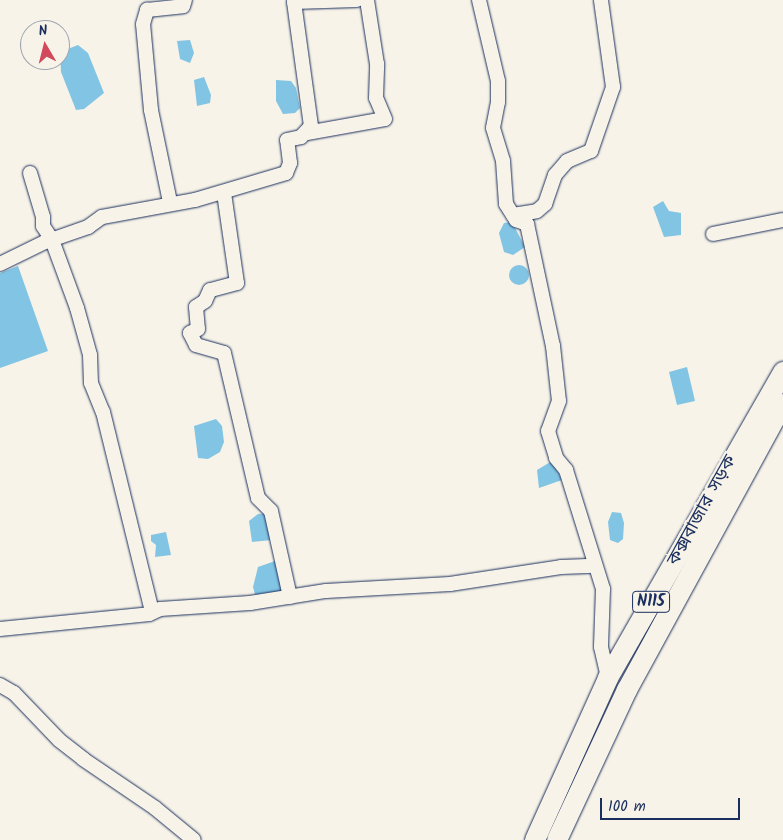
<!DOCTYPE html>
<html>
<head>
<meta charset="utf-8">
<style>
	body { margin:0 }
	#map { position:relative; width:783px; height:840px; overflow:hidden; background:#f7f3e8; font-family:Kalam,"Noto Sans Bengali",sans-serif }
	div>[style] { position:absolute }
	.water>* { inset:0; background:#82c4e3 }
	.round { border-radius:50% }
	.roads { filter:drop-shadow(0 0 1px #1b2f5e) drop-shadow(0 0 1px #1b2f5e) }
	.minor>* { height:14px; margin:-7px; padding:0 7px; transform-origin:7px; border-radius:7px; background:#f7f3e8 }
	.highway>* { height:20px; margin:-10px; padding:0 10px; transform-origin:10px; border-radius:10px; background:#f7f3e8 }
	span { translate:-50% -50%; white-space:nowrap; text-align:center; line-height:1.15; -webkit-text-stroke:4.5px #f7f3e8; paint-order:stroke }
	.shield-label span { padding:1px 4px; background:#f7f3e8; border:1px solid; border-radius:4px; -webkit-text-stroke-width:0 }
	.shield-label { font-size:16px; color:#1b2f5e; font-weight:700 }
	.street-label { font-size:18px; color:#1b2f5e }
	.north { position:absolute; left:20px; top:20px; width:50px; height:50px; box-sizing:border-box; background:#f7f3e8; border:1px solid #9fa5b1; border-radius:50%; rotate:352deg; font-size:14px; font-weight:700; line-height:20px; text-align:center; color:#1b2f5e }
	.north::after { content:''; display:block; margin:auto; width:18px; height:22px; background:#d1495b; clip-path:polygon(50% 0,100% 100%,50% 72%,0 100%) }
	.scale { position:absolute; left:600px; top:798px; width:140px; height:22px; box-sizing:border-box; border:2px solid #1b2f5e; border-top:0; padding-left:6px; font-size:15px; line-height:18px; white-space:nowrap; color:#1b2f5e; -webkit-text-stroke:4px #f7f3e8; paint-order:stroke }
</style>
</head>
<body>
<div id="map">
	<div class="water">
		<div style="clip-path:polygon(190px 40px,194px 53px,190px 63px,180px 59px,177px 41px)"></div>
		<div style="clip-path:polygon(78px 45px,88px 53px,104px 93px,84px 109px,76px 110px,61px 72px,60px 52px)"></div>
		<div style="clip-path:polygon(204px 77px,211px 95px,210px 103px,197px 106px,194px 80px)"></div>
		<div style="clip-path:polygon(276px 80px,291px 81px,296px 88px,300px 108px,295px 113px,283px 114px,276px 101px)"></div>
		<div style="clip-path:polygon(663px 201px,669px 211px,681px 213px,681px 235px,664px 237px,653px 207px)"></div>
		<div style="clip-path:polygon(512px 222px,525px 247px,513px 255px,504px 252px,499px 233px,504px 223px)"></div>
		<div class="round" style="left:509px;top:265px;width:20px;height:20px"></div>
		<div style="clip-path:polygon(18px 266px,48px 351px,0 368px,0 273px)"></div>
		<div style="clip-path:polygon(687px 367px,695px 401px,677px 405px,669px 372px)"></div>
		<div style="clip-path:polygon(216px 419px,222px 426px,224px 442px,220px 452px,208px 459px,198px 458px,194px 426px)"></div>
		<div style="clip-path:polygon(552px 461px,562px 480px,539px 488px,537px 470px)"></div>
		<div style="clip-path:polygon(612px 512px,621px 513px,624px 523px,623px 539px,618px 543px,610px 540px,608px 522px)"></div>
		<div style="clip-path:polygon(269px 513px,272px 540px,252px 542px,249px 521px,258px 514px)"></div>
		<div style="clip-path:polygon(166px 532px,171px 555px,155px 557px,156px 545px,151px 541px,151px 535px)"></div>
		<div style="clip-path:polygon(275px 561px,283px 594px,256px 598px,253px 587px,258px 567px)"></div>
	</div>
	<div class="roads">
		<div class="minor">
			<div style="left:479px;top:0;width:83px;rotate:76.8deg"></div>
			<div style="left:498px;top:81px;width:21px;rotate:90deg"></div>
			<div style="left:498px;top:102px;width:26px;rotate:101deg"></div>
			<div style="left:493px;top:128px;width:34px;rotate:73deg"></div>
			<div style="left:503px;top:161px;width:43px;rotate:86deg"></div>
			<div style="left:506px;top:204px;width:19px;rotate:58deg"></div>
			<div style="left:516px;top:220px;width:12px;rotate:20deg"></div>
			<div style="left:527px;top:224px;width:125px;rotate:78deg"></div>
			<div style="left:553px;top:346px;width:55px;rotate:83.8deg"></div>
			<div style="left:559px;top:401px;width:32px;rotate:110deg"></div>
			<div style="left:548px;top:431px;width:28px;rotate:73deg"></div>
			<div style="left:556px;top:458px;width:16px;rotate:50deg"></div>
			<div style="left:566px;top:470px;width:125px;rotate:72.7deg"></div>
			<div style="left:603px;top:589px;width:58px;rotate:92deg"></div>
			<div style="left:601px;top:647px;width:32px;rotate:77deg"></div>
			<div style="left:307px;top:133px;width:79px;rotate:-10.2deg"></div>
			<div style="left:385px;top:119px;width:23px;rotate:-113deg"></div>
			<div style="left:376px;top:98px;width:34px;rotate:-88deg"></div>
			<div style="left:377px;top:64px;width:65px;rotate:-98.9deg"></div>
			<div style="left:30px;top:173px;width:46px;rotate:73.5deg"></div>
			<div style="left:43px;top:217px;width:9px;rotate:90deg"></div>
			<div style="left:43px;top:226px;width:17px;rotate:57deg"></div>
			<div style="left:52px;top:240px;width:72px;rotate:69.8deg"></div>
			<div style="left:77px;top:308px;width:49px;rotate:74.5deg"></div>
			<div style="left:90px;top:355px;width:28px;rotate:88deg"></div>
			<div style="left:91px;top:383px;width:31px;rotate:68deg"></div>
			<div style="left:103px;top:412px;width:206px;rotate:76.2deg"></div>
			<div style="left:224px;top:193px;width:91px;rotate:81.8deg"></div>
			<div style="left:237px;top:283px;width:28px;rotate:165deg"></div>
			<div style="left:210px;top:290px;width:12px;rotate:114deg"></div>
			<div style="left:205px;top:301px;width:11px;rotate:146deg"></div>
			<div style="left:196px;top:307px;width:22px;rotate:85deg"></div>
			<div style="left:198px;top:329px;width:9px;rotate:153deg"></div>
			<div style="left:190px;top:333px;width:13px;rotate:63deg"></div>
			<div style="left:196px;top:345px;width:29px;rotate:16deg"></div>
			<div style="left:224px;top:353px;width:149px;rotate:76.8deg"></div>
			<div style="left:258px;top:498px;width:18px;rotate:45deg"></div>
			<div style="left:271px;top:511px;width:88px;rotate:77.5deg"></div>
			<div style="left:170px;top:202px;width:94px;rotate:-101.7deg"></div>
			<div style="left:151px;top:110px;width:86px;rotate:-95.3deg"></div>
			<div style="left:143px;top:24px;width:15px;rotate:-74deg"></div>
			<div style="left:147px;top:10px;width:36px;rotate:-6deg"></div>
			<div style="left:183px;top:6px;width:6px;rotate:-72deg"></div>
			<div style="left:513px;top:215px;width:24px;rotate:-9deg"></div>
			<div style="left:537px;top:211px;width:11px;rotate:-41deg"></div>
			<div style="left:545px;top:204px;width:31px;rotate:-71deg"></div>
			<div style="left:555px;top:175px;width:18px;rotate:-49deg"></div>
			<div style="left:567px;top:161px;width:26px;rotate:-23deg"></div>
			<div style="left:591px;top:151px;width:68px;rotate:-71deg"></div>
			<div style="left:613px;top:87px;width:88px;rotate:-97.9deg"></div>
			<div style="left:713px;top:234px;width:71px;rotate:-11.3deg"></div>
			<div style="left:0;top:264px;width:50px;rotate:-26.1deg"></div>
			<div style="left:45px;top:242px;width:46px;rotate:-19.2deg"></div>
			<div style="left:88px;top:227px;width:17px;rotate:-36deg"></div>
			<div style="left:102px;top:217px;width:95px;rotate:-10.4deg"></div>
			<div style="left:195px;top:200px;width:95px;rotate:-16.5deg"></div>
			<div style="left:286px;top:173px;width:11px;rotate:-68deg"></div>
			<div style="left:290px;top:163px;width:23px;rotate:-97deg"></div>
			<div style="left:287px;top:140px;width:14px;rotate:-12deg"></div>
			<div style="left:301px;top:137px;width:15px;rotate:-48deg"></div>
			<div style="left:311px;top:126px;width:125px;rotate:-97.8deg"></div>
			<div style="left:294px;top:2px;width:63px;rotate:-1.8deg"></div>
			<div style="left:0;top:629px;width:150px;rotate:-5.7deg"></div>
			<div style="left:149px;top:614px;width:12px;rotate:-24deg"></div>
			<div style="left:160px;top:609px;width:90px;rotate:-3.8deg"></div>
			<div style="left:250px;top:603px;width:77px;rotate:-9deg"></div>
			<div style="left:326px;top:591px;width:124px;rotate:-3.2deg"></div>
			<div style="left:450px;top:584px;width:112px;rotate:-8.7deg"></div>
			<div style="left:561px;top:567px;width:33px;rotate:-2deg"></div>
			<div style="left:0;top:685px;width:16px;rotate:30deg"></div>
			<div style="left:14px;top:693px;width:65px;rotate:46.2deg"></div>
			<div style="left:59px;top:740px;width:31px;rotate:38deg"></div>
			<div style="left:83px;top:759px;width:87px;rotate:34.2deg"></div>
			<div style="left:155px;top:808px;width:50px;rotate:39.4deg"></div>
		</div>
		<div class="highway">
			<div style="left:535px;top:840px;width:178px;rotate:-65.7deg"></div>
			<div style="left:608px;top:678px;width:353px;rotate:-60.2deg"></div>
			<div style="left:557px;top:840px;width:166px;rotate:-65deg"></div>
			<div style="left:627px;top:690px;width:326px;rotate:-61.4deg"></div>
		</div>
	</div>
	<div class="shield-label">
		<span style="left:651px;top:602px">N115</span>
	</div>
	<div class="street-label">
		<span style="left:703px;top:511px;rotate:-61deg">কক্সবাজার সড়ক</span>
	</div>
	<div class="north">N</div>
	<div class="scale">100 m</div>
</div>
</body>
</html>
